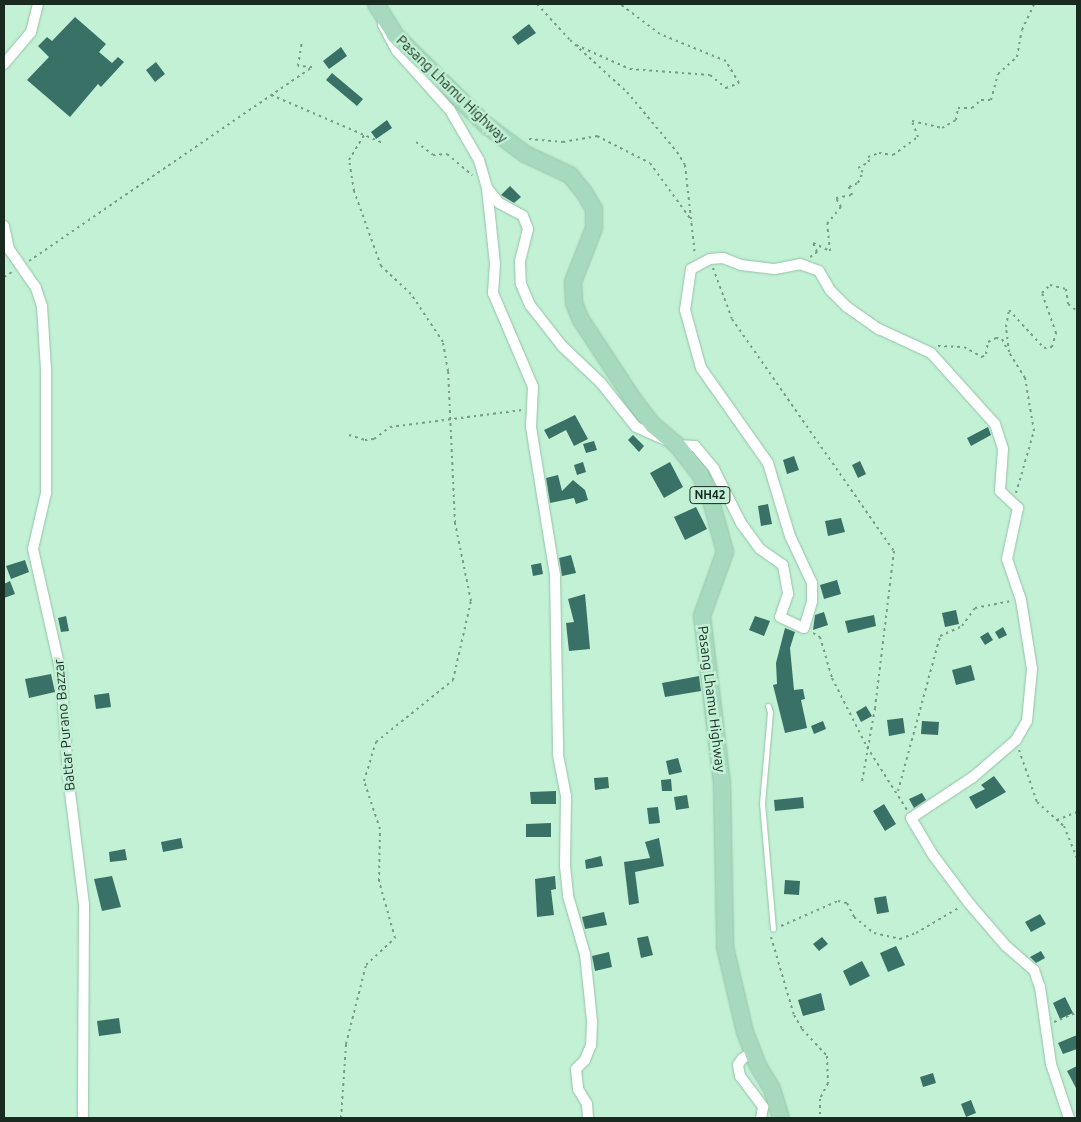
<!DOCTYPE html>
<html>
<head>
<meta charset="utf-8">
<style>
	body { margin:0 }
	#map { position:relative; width:1081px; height:1122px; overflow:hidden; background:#c2f1d5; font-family:Ubuntu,sans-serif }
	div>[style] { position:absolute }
	.building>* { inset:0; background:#3a7166 }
	.path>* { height:2px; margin-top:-1px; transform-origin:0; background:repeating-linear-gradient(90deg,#799c87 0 2.5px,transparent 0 6.5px) }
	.roads { filter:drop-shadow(0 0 1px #95c3a8) drop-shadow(0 0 1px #95c3a8) }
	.service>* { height:5px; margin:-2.5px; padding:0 2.5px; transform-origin:2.5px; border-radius:2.5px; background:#fff }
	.minor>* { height:10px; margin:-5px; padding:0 5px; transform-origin:5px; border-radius:5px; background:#fff }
	.primary>* { height:16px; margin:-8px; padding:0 8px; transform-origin:8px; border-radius:8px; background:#a6d9be }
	span { translate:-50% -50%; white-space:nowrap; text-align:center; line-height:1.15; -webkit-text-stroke:5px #c2f1d5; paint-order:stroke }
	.shield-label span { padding:1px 4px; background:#c2f1d5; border:1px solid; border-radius:4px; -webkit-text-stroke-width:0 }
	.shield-label { font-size:12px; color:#192b21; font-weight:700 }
	.street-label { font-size:14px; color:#192b21 }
	.frame { position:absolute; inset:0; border:5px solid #192b21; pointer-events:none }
</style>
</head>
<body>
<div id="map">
	<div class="building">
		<div style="clip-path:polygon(75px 17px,106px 44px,99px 52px,112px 63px,118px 57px,124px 62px,101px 87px,98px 84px,70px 117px,27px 80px,49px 57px,38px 46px,47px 37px,52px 41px)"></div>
		<div style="clip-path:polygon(529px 24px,536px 33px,518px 45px,512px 37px)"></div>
		<div style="clip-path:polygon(341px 47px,347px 56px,329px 69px,323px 61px)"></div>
		<div style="clip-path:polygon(156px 62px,165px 74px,155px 82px,146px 70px)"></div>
		<div style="clip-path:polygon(332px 73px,363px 99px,357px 106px,326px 80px)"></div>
		<div style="clip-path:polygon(387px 120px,392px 128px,376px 139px,371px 132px)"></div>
		<div style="clip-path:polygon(510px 186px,521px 197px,514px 203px,501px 195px)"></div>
		<div style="clip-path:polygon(575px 415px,588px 439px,574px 446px,566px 430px,549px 439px,544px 430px)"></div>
		<div style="clip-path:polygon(988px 427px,991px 435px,971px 446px,967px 438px)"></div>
		<div style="clip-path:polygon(633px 435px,644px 446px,639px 452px,628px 440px)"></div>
		<div style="clip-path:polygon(594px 441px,597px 450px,586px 453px,583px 444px)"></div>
		<div style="clip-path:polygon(794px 456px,799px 470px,787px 474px,783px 460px)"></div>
		<div style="clip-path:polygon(860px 461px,866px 474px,858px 478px,852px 465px)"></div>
		<div style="clip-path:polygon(583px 462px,586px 472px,577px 475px,574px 465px)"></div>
		<div style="clip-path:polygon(670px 462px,683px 487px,664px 498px,650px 473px)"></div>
		<div style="clip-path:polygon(558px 475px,562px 491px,573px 480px,585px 490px,588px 500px,576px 504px,574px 498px,550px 503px,546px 478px)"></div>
		<div style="clip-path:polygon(768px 504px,772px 524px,761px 526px,758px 506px)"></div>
		<div style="clip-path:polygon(696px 507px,707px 529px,685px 540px,674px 517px)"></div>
		<div style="clip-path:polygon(841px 518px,845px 532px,828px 536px,825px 521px)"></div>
		<div style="clip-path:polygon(571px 555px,576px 573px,562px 576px,559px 558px)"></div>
		<div style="clip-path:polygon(25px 560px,29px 572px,11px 579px,6px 566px)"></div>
		<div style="clip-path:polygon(541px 563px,543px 574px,533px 576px,531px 565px)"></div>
		<div style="clip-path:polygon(837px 580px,841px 594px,824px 599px,820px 585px)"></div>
		<div style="clip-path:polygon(10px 581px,15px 594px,4px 598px,4px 584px)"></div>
		<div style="clip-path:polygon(585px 594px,590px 649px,569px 651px,566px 623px,574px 622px,568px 599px)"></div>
		<div style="clip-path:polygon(956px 610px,959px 624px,945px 627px,942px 613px)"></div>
		<div style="clip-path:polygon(824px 612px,828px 625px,813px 630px,815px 615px)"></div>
		<div style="clip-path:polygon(874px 615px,876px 626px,848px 633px,845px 621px)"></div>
		<div style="clip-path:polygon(66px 616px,69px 631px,61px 632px,58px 618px)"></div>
		<div style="clip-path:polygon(755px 616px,770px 621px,764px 636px,749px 630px)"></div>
		<div style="clip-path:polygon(1003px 627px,1007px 635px,999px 639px,995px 632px)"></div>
		<div style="clip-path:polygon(785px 628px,795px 632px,790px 648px,794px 690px,803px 689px,805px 699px,801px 700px,807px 728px,785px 733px,773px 685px,777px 684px,776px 663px)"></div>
		<div style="clip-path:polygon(988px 632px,993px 640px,985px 645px,980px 637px)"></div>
		<div style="clip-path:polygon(971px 665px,975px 680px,956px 685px,952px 670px)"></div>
		<div style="clip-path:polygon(51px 674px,55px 692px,29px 698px,25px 679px)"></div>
		<div style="clip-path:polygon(699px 676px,701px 691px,665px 697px,662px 683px)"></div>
		<div style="clip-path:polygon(109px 693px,111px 707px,96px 709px,94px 695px)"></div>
		<div style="clip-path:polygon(866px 706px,872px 716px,861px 722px,856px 712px)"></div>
		<div style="clip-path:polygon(903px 718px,905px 733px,889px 736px,887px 720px)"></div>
		<div style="clip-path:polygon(823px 721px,826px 729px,814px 734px,811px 726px)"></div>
		<div style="clip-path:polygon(922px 721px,939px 722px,938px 735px,921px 734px)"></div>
		<div style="clip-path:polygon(678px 758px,682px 772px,669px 775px,666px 761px)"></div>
		<div style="clip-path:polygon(994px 776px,1006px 792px,976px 809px,969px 797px,985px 789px,981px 785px)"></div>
		<div style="clip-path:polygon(608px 777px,609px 788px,595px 790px,594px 778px)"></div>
		<div style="clip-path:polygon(671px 779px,672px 791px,662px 791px,661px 780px)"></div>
		<div style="clip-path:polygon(556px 791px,556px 804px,531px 804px,530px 792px)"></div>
		<div style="clip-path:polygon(922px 793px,926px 800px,914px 808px,909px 799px)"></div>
		<div style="clip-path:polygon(687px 795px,689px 808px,676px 810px,674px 797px)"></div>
		<div style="clip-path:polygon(803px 797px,804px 808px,775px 811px,774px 800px)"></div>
		<div style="clip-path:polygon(884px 804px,896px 824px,885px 831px,873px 811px)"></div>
		<div style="clip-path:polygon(658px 807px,660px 823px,649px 824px,647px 808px)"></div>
		<div style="clip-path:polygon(551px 823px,551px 837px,526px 837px,526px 824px)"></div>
		<div style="clip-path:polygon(181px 838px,183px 848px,163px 852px,161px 842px)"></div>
		<div style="clip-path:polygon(659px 838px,664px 866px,635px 872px,639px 903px,629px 905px,624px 862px,650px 858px,645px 842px)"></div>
		<div style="clip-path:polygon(125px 849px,127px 860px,110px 862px,109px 852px)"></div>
		<div style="clip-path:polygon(601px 856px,603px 866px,586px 869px,585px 860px)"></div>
		<div style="clip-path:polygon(112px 876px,121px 907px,102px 911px,94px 879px)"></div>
		<div style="clip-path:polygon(555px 876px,556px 889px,551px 890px,554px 915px,537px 917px,535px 879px)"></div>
		<div style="clip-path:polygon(785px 880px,800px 881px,799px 895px,784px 894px)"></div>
		<div style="clip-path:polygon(886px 896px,889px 912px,877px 914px,874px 898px)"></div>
		<div style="clip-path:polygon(604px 912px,607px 925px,585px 929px,582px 917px)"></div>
		<div style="clip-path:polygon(1040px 914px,1046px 924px,1031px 932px,1025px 922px)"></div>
		<div style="clip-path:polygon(648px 936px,653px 955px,641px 958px,637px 938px)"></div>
		<div style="clip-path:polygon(822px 937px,828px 944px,819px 951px,813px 944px)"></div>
		<div style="clip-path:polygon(896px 946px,905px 965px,888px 972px,880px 953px)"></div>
		<div style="clip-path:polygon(1041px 951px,1045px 958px,1036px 963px,1030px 957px)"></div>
		<div style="clip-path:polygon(609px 952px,612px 967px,595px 971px,592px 956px)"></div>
		<div style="clip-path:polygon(862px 961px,870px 976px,850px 986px,843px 971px)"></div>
		<div style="clip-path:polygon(821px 993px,825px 1010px,803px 1016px,798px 1000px)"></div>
		<div style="clip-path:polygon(1065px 997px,1073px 1013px,1060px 1019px,1053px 1003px)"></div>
		<div style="clip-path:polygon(119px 1018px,121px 1033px,99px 1036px,97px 1021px)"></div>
		<div style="clip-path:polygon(1077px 1035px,1077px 1049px,1063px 1054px,1058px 1043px)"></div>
		<div style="clip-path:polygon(1077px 1066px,1077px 1090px,1067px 1071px)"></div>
		<div style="clip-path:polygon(933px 1073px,936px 1083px,923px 1087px,920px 1077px)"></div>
		<div style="clip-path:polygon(971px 1100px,976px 1113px,966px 1117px,961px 1104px)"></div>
	</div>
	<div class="path">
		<div style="left:537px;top:4px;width:49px;rotate:47.5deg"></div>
		<div style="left:570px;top:40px;width:77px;rotate:42.4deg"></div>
		<div style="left:627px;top:92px;width:78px;rotate:50.2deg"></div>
		<div style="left:677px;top:152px;width:15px;rotate:58deg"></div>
		<div style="left:685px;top:165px;width:91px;rotate:83.7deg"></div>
		<div style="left:576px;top:45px;width:59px;rotate:24deg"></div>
		<div style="left:630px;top:69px;width:80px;rotate:4.3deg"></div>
		<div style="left:710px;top:75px;width:21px;rotate:39deg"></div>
		<div style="left:726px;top:88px;width:14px;rotate:-21deg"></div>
		<div style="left:739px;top:83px;width:26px;rotate:-121deg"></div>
		<div style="left:726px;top:61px;width:71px;rotate:-157.8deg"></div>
		<div style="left:660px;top:34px;width:50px;rotate:-143.1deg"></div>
		<div style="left:271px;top:95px;width:122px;rotate:23.2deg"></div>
		<div style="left:529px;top:139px;width:34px;rotate:5deg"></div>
		<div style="left:563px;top:142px;width:35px;rotate:-10deg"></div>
		<div style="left:597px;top:136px;width:59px;rotate:27deg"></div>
		<div style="left:650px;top:163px;width:72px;rotate:54.1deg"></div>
		<div style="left:416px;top:142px;width:21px;rotate:37deg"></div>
		<div style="left:433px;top:155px;width:14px;rotate:-4deg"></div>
		<div style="left:447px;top:154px;width:33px;rotate:40deg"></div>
		<div style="left:810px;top:257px;width:9px;rotate:-36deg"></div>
		<div style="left:817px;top:252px;width:10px;rotate:-114deg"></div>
		<div style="left:813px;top:243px;width:19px;rotate:25deg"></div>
		<div style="left:830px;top:251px;width:27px;rotate:-96deg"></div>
		<div style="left:827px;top:224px;width:22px;rotate:-51deg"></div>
		<div style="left:841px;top:207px;width:10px;rotate:-119deg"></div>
		<div style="left:836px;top:198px;width:16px;rotate:-11deg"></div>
		<div style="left:852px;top:195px;width:9px;rotate:-111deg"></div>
		<div style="left:849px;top:187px;width:10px;rotate:-24deg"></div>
		<div style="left:858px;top:183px;width:12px;rotate:-66deg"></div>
		<div style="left:863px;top:172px;width:6px;rotate:-141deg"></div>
		<div style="left:858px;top:168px;width:13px;rotate:-29deg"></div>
		<div style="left:869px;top:162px;width:5px;rotate:-101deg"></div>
		<div style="left:868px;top:157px;width:12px;rotate:-20deg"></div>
		<div style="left:879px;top:153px;width:14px;rotate:8deg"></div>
		<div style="left:893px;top:155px;width:31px;rotate:-36deg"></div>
		<div style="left:918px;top:137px;width:17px;rotate:-111deg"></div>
		<div style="left:912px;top:121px;width:31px;rotate:13deg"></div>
		<div style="left:942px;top:128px;width:16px;rotate:-30deg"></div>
		<div style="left:956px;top:120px;width:12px;rotate:-81deg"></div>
		<div style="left:958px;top:108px;width:14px"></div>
		<div style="left:972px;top:108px;width:12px;rotate:-42deg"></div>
		<div style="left:981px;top:100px;width:10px"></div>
		<div style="left:991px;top:100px;width:27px;rotate:-75deg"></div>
		<div style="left:998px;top:74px;width:25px;rotate:-42deg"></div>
		<div style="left:1017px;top:57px;width:27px;rotate:-80deg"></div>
		<div style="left:1022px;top:30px;width:29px;rotate:-65deg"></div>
		<div style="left:29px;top:261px;width:343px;rotate:-34.4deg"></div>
		<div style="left:312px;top:67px;width:14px;rotate:-176deg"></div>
		<div style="left:298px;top:66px;width:24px;rotate:-81deg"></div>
		<div style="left:713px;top:268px;width:54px;rotate:69.6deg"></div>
		<div style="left:732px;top:319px;width:283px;rotate:55.1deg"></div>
		<div style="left:894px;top:551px;width:158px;rotate:96.9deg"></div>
		<div style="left:875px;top:708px;width:75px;rotate:100deg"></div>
		<div style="left:4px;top:277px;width:9px;rotate:-32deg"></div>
		<div style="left:938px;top:346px;width:26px;rotate:2deg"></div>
		<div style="left:964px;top:347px;width:21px;rotate:29deg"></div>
		<div style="left:982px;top:357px;width:5px;rotate:-37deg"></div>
		<div style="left:986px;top:354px;width:12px;rotate:-81deg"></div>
		<div style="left:988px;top:342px;width:9px;rotate:-27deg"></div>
		<div style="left:996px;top:338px;width:6px;rotate:9deg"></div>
		<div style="left:1002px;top:339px;width:13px;rotate:63deg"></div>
		<div style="left:349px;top:435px;width:17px;rotate:17deg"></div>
		<div style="left:365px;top:440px;width:9px;rotate:-6deg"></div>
		<div style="left:374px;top:439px;width:20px;rotate:-37deg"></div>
		<div style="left:390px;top:427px;width:133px;rotate:-7.3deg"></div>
		<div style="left:1016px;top:493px;width:65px;rotate:-73.8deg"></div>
		<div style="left:1034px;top:431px;width:54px;rotate:-99.6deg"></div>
		<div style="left:1025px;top:378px;width:31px;rotate:-122deg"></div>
		<div style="left:1009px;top:352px;width:25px;rotate:-97deg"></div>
		<div style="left:1006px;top:327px;width:17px;rotate:-80deg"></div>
		<div style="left:1009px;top:310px;width:52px;rotate:47.4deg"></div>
		<div style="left:1044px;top:348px;width:8px;rotate:-7deg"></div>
		<div style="left:1052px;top:347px;width:15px;rotate:-74deg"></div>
		<div style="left:1056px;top:333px;width:42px;rotate:-109.3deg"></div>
		<div style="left:1042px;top:293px;width:11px;rotate:-45deg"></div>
		<div style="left:1050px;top:285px;width:16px;rotate:14deg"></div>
		<div style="left:1066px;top:289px;width:15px;rotate:82deg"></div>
		<div style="left:1068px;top:304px;width:11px;rotate:38deg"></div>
		<div style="left:813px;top:633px;width:8px;rotate:30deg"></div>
		<div style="left:820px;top:637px;width:43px;rotate:73.7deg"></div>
		<div style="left:832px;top:678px;width:77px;rotate:63.1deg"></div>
		<div style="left:867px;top:747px;width:75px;rotate:57.6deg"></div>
		<div style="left:1019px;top:750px;width:55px;rotate:70.9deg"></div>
		<div style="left:1037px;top:802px;width:36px;rotate:42deg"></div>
		<div style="left:1064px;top:826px;width:35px;rotate:68deg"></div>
		<div style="left:898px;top:791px;width:161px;rotate:-74.8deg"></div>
		<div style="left:940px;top:636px;width:24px;rotate:-24deg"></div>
		<div style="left:962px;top:626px;width:22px;rotate:-54deg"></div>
		<div style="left:975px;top:608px;width:38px;rotate:-11deg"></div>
		<div style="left:1057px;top:820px;width:22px;rotate:-22deg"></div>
		<div style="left:781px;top:926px;width:62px;rotate:-23.7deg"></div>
		<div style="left:838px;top:901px;width:9px;rotate:13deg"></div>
		<div style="left:847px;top:903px;width:16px;rotate:63deg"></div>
		<div style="left:854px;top:917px;width:26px;rotate:39deg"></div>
		<div style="left:874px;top:933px;width:27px;rotate:13deg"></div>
		<div style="left:900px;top:939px;width:17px;rotate:-21deg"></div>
		<div style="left:916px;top:933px;width:51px;rotate:-30.6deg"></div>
		<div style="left:771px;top:937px;width:81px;rotate:73.6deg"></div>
		<div style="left:794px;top:1015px;width:16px;rotate:60deg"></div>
		<div style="left:802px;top:1029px;width:37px;rotate:47deg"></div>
		<div style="left:827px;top:1056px;width:27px;rotate:88deg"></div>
		<div style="left:828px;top:1083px;width:18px;rotate:117deg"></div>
		<div style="left:820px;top:1099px;width:19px;rotate:90deg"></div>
		<div style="left:1054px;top:1022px;width:25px;rotate:-23deg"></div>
		<div style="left:341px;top:1118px;width:74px;rotate:-86.1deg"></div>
		<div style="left:346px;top:1044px;width:81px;rotate:-75.8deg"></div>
		<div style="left:366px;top:965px;width:40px;rotate:-43deg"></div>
		<div style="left:395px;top:938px;width:59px;rotate:-105.7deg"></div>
		<div style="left:379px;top:881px;width:52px;rotate:-88.9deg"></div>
		<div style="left:380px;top:829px;width:51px;rotate:-108.4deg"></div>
		<div style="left:364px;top:781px;width:41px;rotate:-72.9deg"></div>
		<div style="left:376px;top:742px;width:99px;rotate:-38.8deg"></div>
		<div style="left:453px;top:680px;width:81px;rotate:-77.2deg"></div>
		<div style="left:471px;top:601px;width:80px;rotate:-101.6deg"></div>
		<div style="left:455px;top:523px;width:152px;rotate:-92.6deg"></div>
		<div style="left:448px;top:371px;width:29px;rotate:-100deg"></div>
		<div style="left:443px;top:342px;width:58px;rotate:-123.7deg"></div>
		<div style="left:411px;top:294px;width:41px;rotate:-137deg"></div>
		<div style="left:381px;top:266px;width:80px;rotate:-109.8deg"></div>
		<div style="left:354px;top:191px;width:31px;rotate:-99deg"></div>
		<div style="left:349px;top:160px;width:29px;rotate:-59deg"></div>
	</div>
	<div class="roads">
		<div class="service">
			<div style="left:768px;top:706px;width:6px;rotate:72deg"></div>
			<div style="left:770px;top:712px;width:91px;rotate:95deg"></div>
			<div style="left:762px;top:803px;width:126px;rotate:85deg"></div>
		</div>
		<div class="minor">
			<div style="left:383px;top:25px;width:30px;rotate:62deg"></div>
			<div style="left:397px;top:51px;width:79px;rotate:48.1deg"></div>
			<div style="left:450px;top:110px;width:58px;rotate:59.9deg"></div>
			<div style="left:479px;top:160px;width:29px;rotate:74deg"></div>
			<div style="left:487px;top:188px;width:19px;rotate:51deg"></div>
			<div style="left:499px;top:203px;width:27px;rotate:28deg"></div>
			<div style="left:523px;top:216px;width:14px;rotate:69deg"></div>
			<div style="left:528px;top:229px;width:33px;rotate:104deg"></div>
			<div style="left:520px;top:261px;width:23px;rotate:88deg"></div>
			<div style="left:521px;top:284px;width:23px;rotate:67deg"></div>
			<div style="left:530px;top:305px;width:52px;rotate:52deg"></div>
			<div style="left:562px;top:346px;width:54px;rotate:43.5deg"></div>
			<div style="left:601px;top:383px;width:56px;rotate:51.5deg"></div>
			<div style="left:636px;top:427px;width:45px;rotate:23.7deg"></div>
			<div style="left:677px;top:445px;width:18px;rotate:3deg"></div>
			<div style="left:695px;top:446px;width:30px;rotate:50deg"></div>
			<div style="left:714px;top:469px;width:60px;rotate:63.4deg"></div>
			<div style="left:741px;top:523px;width:32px;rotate:54deg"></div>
			<div style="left:760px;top:549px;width:28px;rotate:35deg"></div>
			<div style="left:783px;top:565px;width:29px;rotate:80deg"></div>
			<div style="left:788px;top:594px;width:24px;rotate:109deg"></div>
			<div style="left:780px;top:617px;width:26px;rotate:25deg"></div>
			<div style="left:804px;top:628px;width:28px;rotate:-73deg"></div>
			<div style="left:812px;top:601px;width:18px;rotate:-90deg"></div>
			<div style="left:812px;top:583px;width:52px;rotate:-115.1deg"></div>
			<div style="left:790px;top:536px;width:76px;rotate:-106.8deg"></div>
			<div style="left:768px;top:463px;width:116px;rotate:-125.2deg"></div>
			<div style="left:701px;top:368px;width:60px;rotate:-105.4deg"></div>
			<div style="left:685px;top:310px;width:41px;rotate:-81.7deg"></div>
			<div style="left:691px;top:269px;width:21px;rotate:-28deg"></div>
			<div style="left:710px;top:259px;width:13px;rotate:-4deg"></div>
			<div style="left:723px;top:258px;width:19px;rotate:21deg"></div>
			<div style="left:741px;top:265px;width:34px;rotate:7deg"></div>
			<div style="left:775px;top:269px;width:25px;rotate:-11deg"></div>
			<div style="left:800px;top:264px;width:20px;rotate:20deg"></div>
			<div style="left:819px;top:271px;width:22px;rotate:60deg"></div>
			<div style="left:830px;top:290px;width:24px;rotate:45deg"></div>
			<div style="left:847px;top:307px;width:39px;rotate:35deg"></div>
			<div style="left:879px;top:329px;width:57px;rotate:24.8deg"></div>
			<div style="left:931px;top:353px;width:96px;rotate:48deg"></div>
			<div style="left:995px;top:424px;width:26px;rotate:72deg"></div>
			<div style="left:1003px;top:449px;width:42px;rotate:94.1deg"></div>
			<div style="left:1000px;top:491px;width:25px;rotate:43deg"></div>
			<div style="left:1018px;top:508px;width:52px;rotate:102.2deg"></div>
			<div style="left:1007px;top:559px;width:43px;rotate:71.1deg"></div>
			<div style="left:1021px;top:600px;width:70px;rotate:80.9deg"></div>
			<div style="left:1032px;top:669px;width:52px;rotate:95.5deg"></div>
			<div style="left:1027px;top:721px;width:22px;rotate:120deg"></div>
			<div style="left:1016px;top:740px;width:57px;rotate:139.3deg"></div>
			<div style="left:973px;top:777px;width:74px;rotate:146.5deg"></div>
			<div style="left:911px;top:818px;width:43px;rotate:59.3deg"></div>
			<div style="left:933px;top:855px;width:59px;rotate:53.3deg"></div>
			<div style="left:968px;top:902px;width:58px;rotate:49.2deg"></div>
			<div style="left:1006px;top:946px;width:37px;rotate:41deg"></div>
			<div style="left:1034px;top:970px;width:18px;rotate:71deg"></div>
			<div style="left:1040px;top:987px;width:78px;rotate:81.9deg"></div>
			<div style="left:1051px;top:1064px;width:57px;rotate:71.6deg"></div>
			<div style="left:4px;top:64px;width:42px;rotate:-49.8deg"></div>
			<div style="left:31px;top:32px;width:29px;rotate:-76deg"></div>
			<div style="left:487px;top:188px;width:76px;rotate:84deg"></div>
			<div style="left:495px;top:264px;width:29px;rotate:94deg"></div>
			<div style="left:493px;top:293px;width:102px;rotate:66.9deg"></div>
			<div style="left:533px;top:387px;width:40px;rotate:92.9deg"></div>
			<div style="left:531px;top:427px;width:150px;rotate:80.8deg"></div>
			<div style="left:555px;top:575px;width:180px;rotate:89deg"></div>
			<div style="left:558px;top:755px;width:42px;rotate:79deg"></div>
			<div style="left:566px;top:796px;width:70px;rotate:90.8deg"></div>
			<div style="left:565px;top:866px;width:30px;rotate:84deg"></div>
			<div style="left:568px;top:896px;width:60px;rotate:73.7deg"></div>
			<div style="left:585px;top:954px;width:67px;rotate:84deg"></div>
			<div style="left:592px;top:1021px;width:24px;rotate:92deg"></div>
			<div style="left:591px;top:1045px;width:16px;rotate:112deg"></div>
			<div style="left:585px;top:1060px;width:13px;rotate:135deg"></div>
			<div style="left:576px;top:1069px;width:20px;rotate:84deg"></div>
			<div style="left:578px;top:1089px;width:17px;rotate:59deg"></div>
			<div style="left:587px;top:1104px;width:14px;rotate:86deg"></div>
			<div style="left:4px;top:226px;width:24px;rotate:78deg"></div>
			<div style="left:9px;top:249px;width:47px;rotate:55.3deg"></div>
			<div style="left:36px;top:288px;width:19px;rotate:72deg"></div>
			<div style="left:42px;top:306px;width:63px;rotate:86.4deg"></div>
			<div style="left:46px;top:369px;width:124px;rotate:90deg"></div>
			<div style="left:46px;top:493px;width:57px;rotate:103.1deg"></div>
			<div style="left:33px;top:549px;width:127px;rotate:77.3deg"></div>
			<div style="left:61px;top:673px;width:103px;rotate:86.1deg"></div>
			<div style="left:68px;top:776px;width:130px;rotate:82.9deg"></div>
			<div style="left:84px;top:905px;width:213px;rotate:90.3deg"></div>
			<div style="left:752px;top:1052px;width:12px;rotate:145deg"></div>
			<div style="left:742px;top:1059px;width:7px;rotate:124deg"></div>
			<div style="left:738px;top:1065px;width:11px;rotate:80deg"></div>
			<div style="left:740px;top:1076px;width:39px;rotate:53deg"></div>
			<div style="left:763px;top:1107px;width:11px;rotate:100deg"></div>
		</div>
		<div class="primary">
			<div style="left:376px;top:4px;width:36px;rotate:58deg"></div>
			<div style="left:395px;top:35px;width:128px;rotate:44.7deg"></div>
			<div style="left:486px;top:125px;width:49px;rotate:36.6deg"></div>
			<div style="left:525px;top:154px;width:50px;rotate:25deg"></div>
			<div style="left:570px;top:175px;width:22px;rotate:51deg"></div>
			<div style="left:584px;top:192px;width:20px;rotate:60deg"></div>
			<div style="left:594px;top:209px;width:19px;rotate:90deg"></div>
			<div style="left:594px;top:228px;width:58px;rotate:111.3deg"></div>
			<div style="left:573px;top:282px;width:21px;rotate:87deg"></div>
			<div style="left:574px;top:303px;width:18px;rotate:68deg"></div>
			<div style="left:581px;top:320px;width:98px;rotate:56.6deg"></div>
			<div style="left:635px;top:402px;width:29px;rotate:52deg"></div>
			<div style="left:653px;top:425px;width:31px;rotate:40deg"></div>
			<div style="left:677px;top:445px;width:37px;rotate:52deg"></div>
			<div style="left:700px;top:474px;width:25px;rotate:67deg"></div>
			<div style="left:710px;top:497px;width:57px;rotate:74.7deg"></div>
			<div style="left:725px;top:552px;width:68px;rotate:109.8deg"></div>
			<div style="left:702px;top:616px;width:169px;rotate:83.2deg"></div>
			<div style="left:722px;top:784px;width:163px;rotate:88.9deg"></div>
			<div style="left:725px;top:947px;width:87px;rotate:76.8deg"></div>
			<div style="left:745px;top:1032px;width:34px;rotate:69deg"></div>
			<div style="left:757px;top:1064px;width:29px;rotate:59deg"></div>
			<div style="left:772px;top:1089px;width:30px;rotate:73deg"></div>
		</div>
	</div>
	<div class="shield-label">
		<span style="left:710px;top:495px">NH42</span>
	</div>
	<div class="street-label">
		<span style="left:452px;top:89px;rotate:44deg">Pasang Lhamu Highway</span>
		<span style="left:712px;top:699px;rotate:83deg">Pasang Lhamu Highway</span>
		<span style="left:64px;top:725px;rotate:-95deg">Battar Purano Bazzar</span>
	</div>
	<div class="frame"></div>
</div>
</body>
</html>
